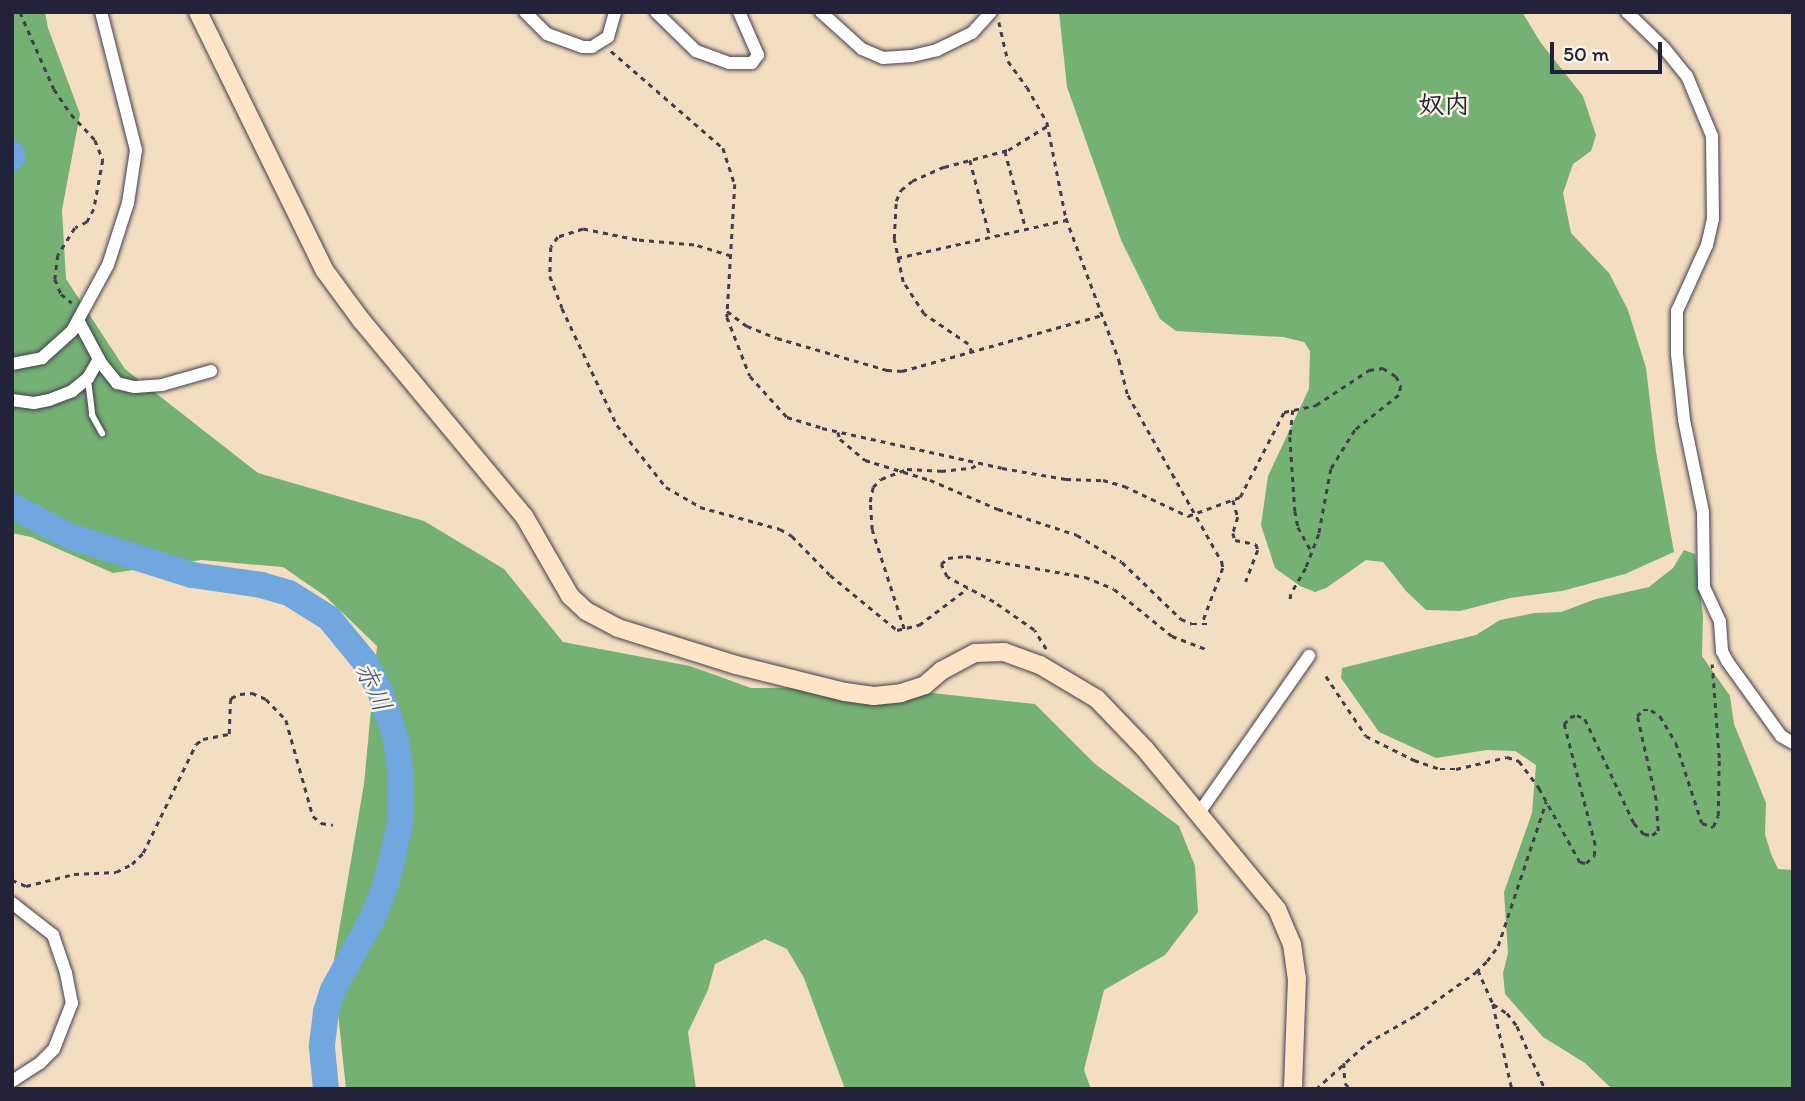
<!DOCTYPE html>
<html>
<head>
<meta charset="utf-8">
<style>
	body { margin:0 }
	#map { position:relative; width:1805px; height:1101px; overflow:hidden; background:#f4dec1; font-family:Itim,"Klee One",sans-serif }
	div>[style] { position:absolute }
	.forest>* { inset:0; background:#74b172 }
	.river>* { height:26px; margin:-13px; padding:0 13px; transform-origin:13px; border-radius:13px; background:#71a7df }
	.path>* { height:2.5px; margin-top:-1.25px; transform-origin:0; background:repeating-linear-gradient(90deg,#423e4f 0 5px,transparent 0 10px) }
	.roads { filter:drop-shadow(0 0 2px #423e4f) drop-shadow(0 0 2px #423e4f) }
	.lane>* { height:6px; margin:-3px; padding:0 3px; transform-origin:3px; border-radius:3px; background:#fff }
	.street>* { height:12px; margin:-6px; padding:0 6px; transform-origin:6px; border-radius:6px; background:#fff }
	.secondary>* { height:18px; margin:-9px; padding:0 9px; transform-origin:9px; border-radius:9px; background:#ffe4c6 }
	span { translate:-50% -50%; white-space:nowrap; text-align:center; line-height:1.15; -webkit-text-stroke:5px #fcf5e5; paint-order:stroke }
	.neighbourhood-label { font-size:26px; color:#22223b; font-weight:700 }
	.water-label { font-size:26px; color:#42577d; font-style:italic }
	.frame { position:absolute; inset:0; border:14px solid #22223b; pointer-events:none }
	.scale { position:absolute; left:1550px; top:42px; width:112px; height:32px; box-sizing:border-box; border:4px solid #22223b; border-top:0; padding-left:9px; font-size:21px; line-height:24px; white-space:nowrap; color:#22223b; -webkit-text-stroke:5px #fcf5e5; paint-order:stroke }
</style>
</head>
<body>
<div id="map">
	<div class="forest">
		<div style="clip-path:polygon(12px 12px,45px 12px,48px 28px,80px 114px,62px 210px,66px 279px,125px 369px,258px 473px,424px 521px,504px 569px,563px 642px,690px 666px,751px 688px,876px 687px,1035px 704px,1095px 764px,1179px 826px,1195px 866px,1198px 912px,1165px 955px,1104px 990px,1084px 1070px,1091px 1089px,845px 1089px,804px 978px,787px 949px,765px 939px,715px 964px,708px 990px,688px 1032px,696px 1089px,346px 1089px,333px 966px,364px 784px,377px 646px,325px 596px,283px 567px,201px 560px,113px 573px,31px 537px,12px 533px)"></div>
		<div style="clip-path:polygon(1059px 12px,1522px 12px,1541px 43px,1583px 96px,1596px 135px,1591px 151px,1573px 164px,1563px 193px,1571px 233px,1609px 273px,1628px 310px,1646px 368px,1656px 452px,1674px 552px,1625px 574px,1562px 591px,1510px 598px,1460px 611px,1426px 610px,1406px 591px,1383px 562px,1366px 560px,1326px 588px,1315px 592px,1300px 586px,1275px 568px,1261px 525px,1268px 476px,1309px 389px,1310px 351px,1304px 342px,1283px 337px,1176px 331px,1160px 319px,1121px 240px,1067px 87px)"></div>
		<div style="clip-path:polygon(1684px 550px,1695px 554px,1703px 616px,1702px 656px,1730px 696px,1734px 724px,1766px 803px,1765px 834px,1771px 854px,1778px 869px,1793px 870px,1793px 1089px,1612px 1089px,1585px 1063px,1543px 1037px,1505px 994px,1503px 973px,1508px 953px,1504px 892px,1532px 813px,1536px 765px,1515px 751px,1487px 750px,1436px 758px,1379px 732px,1341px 678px,1342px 668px,1476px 635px,1500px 620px,1534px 613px,1561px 612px,1596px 599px,1649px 587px,1673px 568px)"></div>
	</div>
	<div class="river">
		<div style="left:12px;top:154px;width:4px;rotate:90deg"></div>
		<div style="left:12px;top:506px;width:64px;rotate:27.8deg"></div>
		<div style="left:69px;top:536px;width:129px;rotate:17.6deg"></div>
		<div style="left:192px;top:575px;width:70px;rotate:8.2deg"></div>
		<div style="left:261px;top:585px;width:29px;rotate:16deg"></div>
		<div style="left:289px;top:593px;width:47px;rotate:32deg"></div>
		<div style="left:329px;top:618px;width:57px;rotate:50.7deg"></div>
		<div style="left:365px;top:662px;width:33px;rotate:63deg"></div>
		<div style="left:380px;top:691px;width:52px;rotate:71.9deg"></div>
		<div style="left:396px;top:740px;width:35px;rotate:82deg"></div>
		<div style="left:401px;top:775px;width:44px;rotate:90deg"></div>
		<div style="left:401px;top:819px;width:64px;rotate:102.7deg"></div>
		<div style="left:387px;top:881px;width:39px;rotate:111deg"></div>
		<div style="left:373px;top:917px;width:83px;rotate:118.7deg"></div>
		<div style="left:333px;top:990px;width:23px;rotate:108deg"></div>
		<div style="left:326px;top:1012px;width:35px;rotate:97deg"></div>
		<div style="left:322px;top:1047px;width:42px;rotate:84.6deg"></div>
	</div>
	<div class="path">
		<div style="left:20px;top:12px;width:84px;rotate:66.2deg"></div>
		<div style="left:54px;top:89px;width:30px;rotate:56deg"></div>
		<div style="left:71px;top:114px;width:35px;rotate:47deg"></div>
		<div style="left:95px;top:140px;width:22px;rotate:68deg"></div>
		<div style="left:103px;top:160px;width:50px;rotate:100.4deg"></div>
		<div style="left:94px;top:209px;width:15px;rotate:118deg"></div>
		<div style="left:87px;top:222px;width:13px;rotate:153deg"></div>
		<div style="left:75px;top:228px;width:32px;rotate:122deg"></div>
		<div style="left:58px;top:255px;width:24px;rotate:97deg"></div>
		<div style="left:55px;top:279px;width:16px;rotate:68deg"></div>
		<div style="left:61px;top:294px;width:14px;rotate:39deg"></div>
		<div style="left:999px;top:22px;width:40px;rotate:77deg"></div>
		<div style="left:1008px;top:61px;width:32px;rotate:54deg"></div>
		<div style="left:1027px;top:87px;width:40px;rotate:60.3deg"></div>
		<div style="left:1047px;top:122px;width:98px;rotate:78.8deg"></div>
		<div style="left:1066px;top:218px;width:152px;rotate:69.5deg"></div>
		<div style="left:1119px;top:360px;width:36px;rotate:76deg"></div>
		<div style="left:1128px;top:395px;width:192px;rotate:60.6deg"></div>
		<div style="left:1222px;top:562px;width:6px;rotate:81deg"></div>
		<div style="left:1223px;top:568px;width:60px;rotate:110.6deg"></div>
		<div style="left:611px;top:51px;width:148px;rotate:40.9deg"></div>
		<div style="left:723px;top:148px;width:38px;rotate:72deg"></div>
		<div style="left:735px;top:184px;width:133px;rotate:93.4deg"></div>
		<div style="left:727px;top:317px;width:63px;rotate:68.7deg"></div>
		<div style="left:750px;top:376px;width:55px;rotate:47.9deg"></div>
		<div style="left:787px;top:417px;width:37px;rotate:17deg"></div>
		<div style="left:822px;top:428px;width:184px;rotate:12.5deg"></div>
		<div style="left:1002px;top:468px;width:65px;rotate:9.8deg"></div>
		<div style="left:1066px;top:479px;width:37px;rotate:2deg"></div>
		<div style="left:1103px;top:480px;width:22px;rotate:16deg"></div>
		<div style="left:1124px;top:486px;width:71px;rotate:25.1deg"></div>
		<div style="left:1188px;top:516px;width:55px;rotate:-20.1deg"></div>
		<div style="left:1240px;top:497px;width:96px;rotate:-62.6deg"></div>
		<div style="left:1284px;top:412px;width:33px;rotate:-12deg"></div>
		<div style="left:1316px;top:405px;width:64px;rotate:-33.4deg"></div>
		<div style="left:1369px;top:370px;width:14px;rotate:-8deg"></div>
		<div style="left:1383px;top:368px;width:15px;rotate:32deg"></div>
		<div style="left:1396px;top:376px;width:11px;rotate:63deg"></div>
		<div style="left:1401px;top:386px;width:9px;rotate:103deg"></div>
		<div style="left:1399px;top:395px;width:56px;rotate:141.5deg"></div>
		<div style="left:1355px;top:430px;width:46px;rotate:121.6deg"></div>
		<div style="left:1331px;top:469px;width:66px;rotate:100.5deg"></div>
		<div style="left:1319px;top:534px;width:36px;rotate:111deg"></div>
		<div style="left:1306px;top:568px;width:30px;rotate:120deg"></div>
		<div style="left:1291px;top:594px;width:8px;rotate:97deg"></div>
		<div style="left:1005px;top:151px;width:81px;rotate:74.9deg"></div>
		<div style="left:970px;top:160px;width:80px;rotate:75.4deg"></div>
		<div style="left:731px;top:256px;width:39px;rotate:-163deg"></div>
		<div style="left:694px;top:245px;width:57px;rotate:-175deg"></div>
		<div style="left:637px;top:240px;width:55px;rotate:-168.5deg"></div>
		<div style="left:583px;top:229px;width:26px;rotate:162deg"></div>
		<div style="left:558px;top:237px;width:12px;rotate:125deg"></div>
		<div style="left:551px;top:247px;width:29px;rotate:92deg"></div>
		<div style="left:550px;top:276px;width:34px;rotate:69deg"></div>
		<div style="left:562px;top:308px;width:129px;rotate:64.8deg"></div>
		<div style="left:617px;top:425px;width:79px;rotate:51.7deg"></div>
		<div style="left:666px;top:487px;width:39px;rotate:30deg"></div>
		<div style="left:700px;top:507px;width:83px;rotate:15.4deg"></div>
		<div style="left:780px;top:529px;width:14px;rotate:30deg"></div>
		<div style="left:792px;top:536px;width:54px;rotate:45.7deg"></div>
		<div style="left:830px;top:575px;width:87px;rotate:39.4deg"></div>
		<div style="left:897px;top:630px;width:23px;rotate:-13deg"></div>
		<div style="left:919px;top:625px;width:61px;rotate:-37.1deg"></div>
		<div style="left:897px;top:258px;width:173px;rotate:-12.7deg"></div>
		<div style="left:727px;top:311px;width:25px;rotate:37deg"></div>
		<div style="left:747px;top:326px;width:32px;rotate:22deg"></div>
		<div style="left:777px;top:338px;width:115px;rotate:16.2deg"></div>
		<div style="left:887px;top:370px;width:15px;rotate:4deg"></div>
		<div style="left:902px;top:371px;width:208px;rotate:-15.6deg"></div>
		<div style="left:972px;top:353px;width:10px;rotate:-114deg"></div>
		<div style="left:968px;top:344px;width:53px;rotate:-145.7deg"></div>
		<div style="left:924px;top:314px;width:38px;rotate:-123deg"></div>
		<div style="left:903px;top:282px;width:44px;rotate:-101.8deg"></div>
		<div style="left:894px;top:239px;width:38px;rotate:-87deg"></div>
		<div style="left:896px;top:201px;width:12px;rotate:-66deg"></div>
		<div style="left:901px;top:190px;width:14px;rotate:-39deg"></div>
		<div style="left:912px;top:181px;width:35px;rotate:-24deg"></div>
		<div style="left:944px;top:167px;width:66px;rotate:-14.9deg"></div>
		<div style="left:1008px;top:150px;width:46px;rotate:-31.6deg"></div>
		<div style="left:1293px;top:410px;width:27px;rotate:96deg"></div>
		<div style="left:1290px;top:437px;width:74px;rotate:86.1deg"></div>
		<div style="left:1295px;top:511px;width:16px;rotate:79deg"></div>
		<div style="left:1298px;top:527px;width:29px;rotate:61deg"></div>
		<div style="left:838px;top:432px;width:7px;rotate:74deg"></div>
		<div style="left:840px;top:439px;width:33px;rotate:40deg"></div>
		<div style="left:865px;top:460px;width:68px;rotate:17.1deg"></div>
		<div style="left:930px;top:480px;width:74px;rotate:23.1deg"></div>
		<div style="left:998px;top:509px;width:83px;rotate:18.2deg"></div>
		<div style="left:1077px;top:535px;width:52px;rotate:31deg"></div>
		<div style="left:1122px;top:562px;width:82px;rotate:44deg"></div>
		<div style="left:1181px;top:619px;width:12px;rotate:24deg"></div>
		<div style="left:1192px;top:624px;width:18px"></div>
		<div style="left:1233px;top:500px;width:18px;rotate:74deg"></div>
		<div style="left:1238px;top:517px;width:17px;rotate:107deg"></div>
		<div style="left:1233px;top:533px;width:7px;rotate:74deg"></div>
		<div style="left:1235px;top:540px;width:21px;rotate:11deg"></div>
		<div style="left:1256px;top:544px;width:6px;rotate:72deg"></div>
		<div style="left:1258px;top:550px;width:34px;rotate:111deg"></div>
		<div style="left:904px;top:629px;width:104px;rotate:-107.9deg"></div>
		<div style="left:872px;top:530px;width:28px;rotate:-94deg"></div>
		<div style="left:870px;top:502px;width:15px;rotate:-79deg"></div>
		<div style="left:873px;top:487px;width:11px;rotate:-45deg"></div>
		<div style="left:881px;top:479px;width:28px;rotate:-21deg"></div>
		<div style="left:907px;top:469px;width:34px;rotate:3deg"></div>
		<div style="left:941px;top:471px;width:30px;rotate:-6deg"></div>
		<div style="left:971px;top:468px;width:10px;rotate:-29deg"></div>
		<div style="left:1046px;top:649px;width:22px;rotate:-122deg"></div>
		<div style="left:1034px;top:630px;width:49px;rotate:-145deg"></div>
		<div style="left:994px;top:602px;width:53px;rotate:-152deg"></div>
		<div style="left:947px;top:577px;width:14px;rotate:-115deg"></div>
		<div style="left:941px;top:564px;width:9px;rotate:-41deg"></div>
		<div style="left:948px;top:558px;width:18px;rotate:-6deg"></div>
		<div style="left:966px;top:556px;width:121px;rotate:10deg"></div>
		<div style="left:1085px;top:577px;width:31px;rotate:22deg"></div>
		<div style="left:1114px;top:589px;width:75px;rotate:39deg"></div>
		<div style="left:1172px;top:636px;width:36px;rotate:21deg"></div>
		<div style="left:1326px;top:676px;width:72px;rotate:56.3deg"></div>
		<div style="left:1366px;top:736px;width:54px;rotate:26.6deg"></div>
		<div style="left:1414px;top:760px;width:28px;rotate:19deg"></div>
		<div style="left:1440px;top:769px;width:16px"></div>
		<div style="left:1456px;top:769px;width:52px;rotate:-13.2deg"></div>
		<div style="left:1507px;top:757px;width:13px;rotate:18deg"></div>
		<div style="left:1519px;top:761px;width:34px;rotate:53deg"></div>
		<div style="left:1539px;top:788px;width:85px;rotate:61deg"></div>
		<div style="left:1580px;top:862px;width:6px;rotate:9deg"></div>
		<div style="left:1586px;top:863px;width:11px;rotate:-41deg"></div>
		<div style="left:1594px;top:856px;width:11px;rotate:-85deg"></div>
		<div style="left:1595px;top:845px;width:125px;rotate:-104.4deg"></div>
		<div style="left:1564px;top:724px;width:9px;rotate:-49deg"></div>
		<div style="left:1570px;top:717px;width:7px;rotate:-16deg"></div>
		<div style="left:1577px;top:715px;width:9px;rotate:27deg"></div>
		<div style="left:1585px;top:719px;width:115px;rotate:64.8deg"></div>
		<div style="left:1634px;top:823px;width:15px;rotate:48deg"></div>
		<div style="left:1644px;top:834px;width:8px;rotate:7deg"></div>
		<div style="left:1652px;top:835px;width:7px;rotate:-34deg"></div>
		<div style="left:1658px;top:831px;width:31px;rotate:-94deg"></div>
		<div style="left:1656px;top:800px;width:86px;rotate:-102.7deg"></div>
		<div style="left:1637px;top:716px;width:8px;rotate:-45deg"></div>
		<div style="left:1643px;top:710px;width:8px"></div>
		<div style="left:1651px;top:710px;width:11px;rotate:34deg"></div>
		<div style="left:1660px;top:716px;width:31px;rotate:59deg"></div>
		<div style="left:1676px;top:743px;width:84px;rotate:72deg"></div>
		<div style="left:1702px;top:823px;width:12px;rotate:20deg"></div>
		<div style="left:1713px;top:827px;width:12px;rotate:-66deg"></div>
		<div style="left:1718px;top:816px;width:58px;rotate:-89deg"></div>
		<div style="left:1719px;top:758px;width:94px;rotate:-94.3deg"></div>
		<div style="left:12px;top:880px;width:15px;rotate:23deg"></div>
		<div style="left:26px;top:886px;width:49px;rotate:-14deg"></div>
		<div style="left:74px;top:874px;width:42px;rotate:-2.7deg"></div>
		<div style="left:116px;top:872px;width:18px;rotate:-27deg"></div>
		<div style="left:132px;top:864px;width:16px;rotate:-45deg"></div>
		<div style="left:143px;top:853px;width:121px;rotate:-64.1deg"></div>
		<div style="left:196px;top:744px;width:9px;rotate:-36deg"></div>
		<div style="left:203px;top:739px;width:26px;rotate:-11deg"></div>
		<div style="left:229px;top:734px;width:32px;rotate:-88deg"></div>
		<div style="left:230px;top:702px;width:4px;rotate:-76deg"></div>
		<div style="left:231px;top:698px;width:10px;rotate:-24deg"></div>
		<div style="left:240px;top:694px;width:12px;rotate:-5deg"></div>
		<div style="left:252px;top:693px;width:15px;rotate:23deg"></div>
		<div style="left:266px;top:699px;width:29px;rotate:46deg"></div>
		<div style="left:286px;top:720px;width:100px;rotate:74.3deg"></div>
		<div style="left:313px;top:816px;width:11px;rotate:41deg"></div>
		<div style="left:321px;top:823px;width:12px;rotate:9deg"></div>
		<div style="left:1478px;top:970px;width:37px;rotate:66deg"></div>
		<div style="left:1493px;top:1004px;width:87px;rotate:77.4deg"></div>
		<div style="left:1493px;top:1004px;width:17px;rotate:33deg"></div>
		<div style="left:1507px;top:1013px;width:16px;rotate:52deg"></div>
		<div style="left:1517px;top:1026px;width:69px;rotate:66deg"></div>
		<div style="left:1344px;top:1063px;width:20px;rotate:87deg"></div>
		<div style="left:1345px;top:1083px;width:8px;rotate:50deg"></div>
		<div style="left:1316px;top:1089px;width:69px;rotate:-42deg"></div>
		<div style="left:1367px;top:1043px;width:56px;rotate:-29.7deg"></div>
		<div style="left:1416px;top:1015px;width:74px;rotate:-35.6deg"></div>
		<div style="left:1476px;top:972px;width:16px;rotate:-45deg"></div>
		<div style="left:1487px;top:961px;width:19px;rotate:-54deg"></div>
		<div style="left:1498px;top:946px;width:152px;rotate:-71.6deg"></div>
	</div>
	<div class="roads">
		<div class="lane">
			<div style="left:88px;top:380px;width:35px;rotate:83deg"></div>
			<div style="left:92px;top:415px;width:21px;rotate:61deg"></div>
		</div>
		<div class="street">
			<div style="left:525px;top:12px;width:31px;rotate:45deg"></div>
			<div style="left:547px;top:34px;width:38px;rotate:20deg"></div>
			<div style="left:583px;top:47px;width:9px"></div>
			<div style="left:592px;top:47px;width:19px;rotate:-32deg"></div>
			<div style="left:608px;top:37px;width:26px;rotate:-74deg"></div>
			<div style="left:656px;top:12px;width:56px;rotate:44.3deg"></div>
			<div style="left:696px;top:51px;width:35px;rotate:20deg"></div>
			<div style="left:729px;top:63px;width:23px"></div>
			<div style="left:752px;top:63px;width:10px;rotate:-53deg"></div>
			<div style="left:758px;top:55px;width:47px;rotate:-113.8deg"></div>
			<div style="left:821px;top:12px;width:55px;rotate:42.1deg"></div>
			<div style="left:862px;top:49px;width:23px;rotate:23deg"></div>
			<div style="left:883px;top:58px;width:29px;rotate:-4deg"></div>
			<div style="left:912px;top:56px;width:26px;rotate:-13deg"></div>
			<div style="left:937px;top:50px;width:39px;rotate:-26deg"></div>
			<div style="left:972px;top:33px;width:28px;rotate:-48deg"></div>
			<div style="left:1627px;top:12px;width:52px;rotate:44.2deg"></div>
			<div style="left:1664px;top:48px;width:36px;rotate:51deg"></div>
			<div style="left:1687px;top:76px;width:65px;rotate:67.4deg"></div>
			<div style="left:1712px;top:136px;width:83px;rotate:89.3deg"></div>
			<div style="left:1713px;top:219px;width:27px;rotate:103deg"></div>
			<div style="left:1707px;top:245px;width:72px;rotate:114.4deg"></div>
			<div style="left:1677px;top:311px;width:43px;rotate:90deg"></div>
			<div style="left:1677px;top:354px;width:66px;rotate:83.9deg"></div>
			<div style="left:1684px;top:420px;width:94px;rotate:78.3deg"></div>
			<div style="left:1703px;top:512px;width:75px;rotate:89.2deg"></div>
			<div style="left:1704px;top:587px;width:38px;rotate:65deg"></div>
			<div style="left:1720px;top:622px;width:29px;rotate:86deg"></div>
			<div style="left:1722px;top:651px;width:11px;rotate:63deg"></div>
			<div style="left:1727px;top:661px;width:92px;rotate:54.2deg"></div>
			<div style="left:1781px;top:736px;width:14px;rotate:30deg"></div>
			<div style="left:78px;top:320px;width:49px;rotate:61.9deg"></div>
			<div style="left:101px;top:363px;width:26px;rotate:51deg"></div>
			<div style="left:117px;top:383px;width:18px;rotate:13deg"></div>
			<div style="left:135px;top:387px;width:27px;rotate:-4deg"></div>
			<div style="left:162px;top:385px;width:51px;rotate:-15.9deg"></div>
			<div style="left:12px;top:364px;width:31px;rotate:-11deg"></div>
			<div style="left:42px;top:358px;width:40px;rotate:-42deg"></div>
			<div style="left:72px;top:331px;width:75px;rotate:-61.4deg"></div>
			<div style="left:108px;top:265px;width:65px;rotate:-72.1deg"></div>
			<div style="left:128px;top:203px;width:54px;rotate:-81.4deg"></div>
			<div style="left:136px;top:150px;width:142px;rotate:-104.2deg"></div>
			<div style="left:12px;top:400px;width:22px;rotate:8deg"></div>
			<div style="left:34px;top:403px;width:15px;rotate:-11deg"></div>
			<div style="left:49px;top:400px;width:25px;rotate:-21deg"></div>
			<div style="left:72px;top:391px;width:21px;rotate:-39deg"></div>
			<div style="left:88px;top:378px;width:22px;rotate:-60deg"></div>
			<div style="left:1199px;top:813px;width:192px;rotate:-55deg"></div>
			<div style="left:12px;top:903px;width:52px;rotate:38deg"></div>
			<div style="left:53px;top:935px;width:40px;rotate:71.1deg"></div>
			<div style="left:66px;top:973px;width:31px;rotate:79deg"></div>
			<div style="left:72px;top:1003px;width:49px;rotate:111.4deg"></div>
			<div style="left:54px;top:1049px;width:20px;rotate:135deg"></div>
			<div style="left:40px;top:1063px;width:33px;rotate:147deg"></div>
		</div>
		<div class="secondary">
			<div style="left:198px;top:12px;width:288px;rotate:63.9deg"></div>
			<div style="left:325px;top:271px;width:61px;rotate:53.7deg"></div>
			<div style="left:361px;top:320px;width:255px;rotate:50.3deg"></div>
			<div style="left:524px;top:516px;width:92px;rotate:60.1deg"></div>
			<div style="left:570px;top:596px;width:22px;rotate:43deg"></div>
			<div style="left:586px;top:611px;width:36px;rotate:28deg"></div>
			<div style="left:618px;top:628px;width:124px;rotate:17.4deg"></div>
			<div style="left:736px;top:665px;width:112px;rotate:13.9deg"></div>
			<div style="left:845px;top:692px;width:29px;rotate:8deg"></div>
			<div style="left:874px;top:696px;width:27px;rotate:-6deg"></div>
			<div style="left:901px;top:693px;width:25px;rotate:-18deg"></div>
			<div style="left:925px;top:685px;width:21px;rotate:-41deg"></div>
			<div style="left:941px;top:671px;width:38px;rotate:-28deg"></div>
			<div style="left:975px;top:653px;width:29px;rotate:-2deg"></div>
			<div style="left:1004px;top:652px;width:38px;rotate:20deg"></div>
			<div style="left:1040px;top:665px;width:66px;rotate:30.8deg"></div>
			<div style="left:1097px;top:699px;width:69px;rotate:46.2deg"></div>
			<div style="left:1145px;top:749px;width:207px;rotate:50.5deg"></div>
			<div style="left:1277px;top:909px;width:38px;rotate:67deg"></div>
			<div style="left:1292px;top:944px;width:34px;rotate:82deg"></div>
			<div style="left:1297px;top:978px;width:111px;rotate:92.1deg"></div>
		</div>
	</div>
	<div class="neighbourhood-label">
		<span style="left:1444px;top:105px">奴内</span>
	</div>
	<div class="water-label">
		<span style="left:373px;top:687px;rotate:66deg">赤川</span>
	</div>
	<div class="frame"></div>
	<div class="scale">50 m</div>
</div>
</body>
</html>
